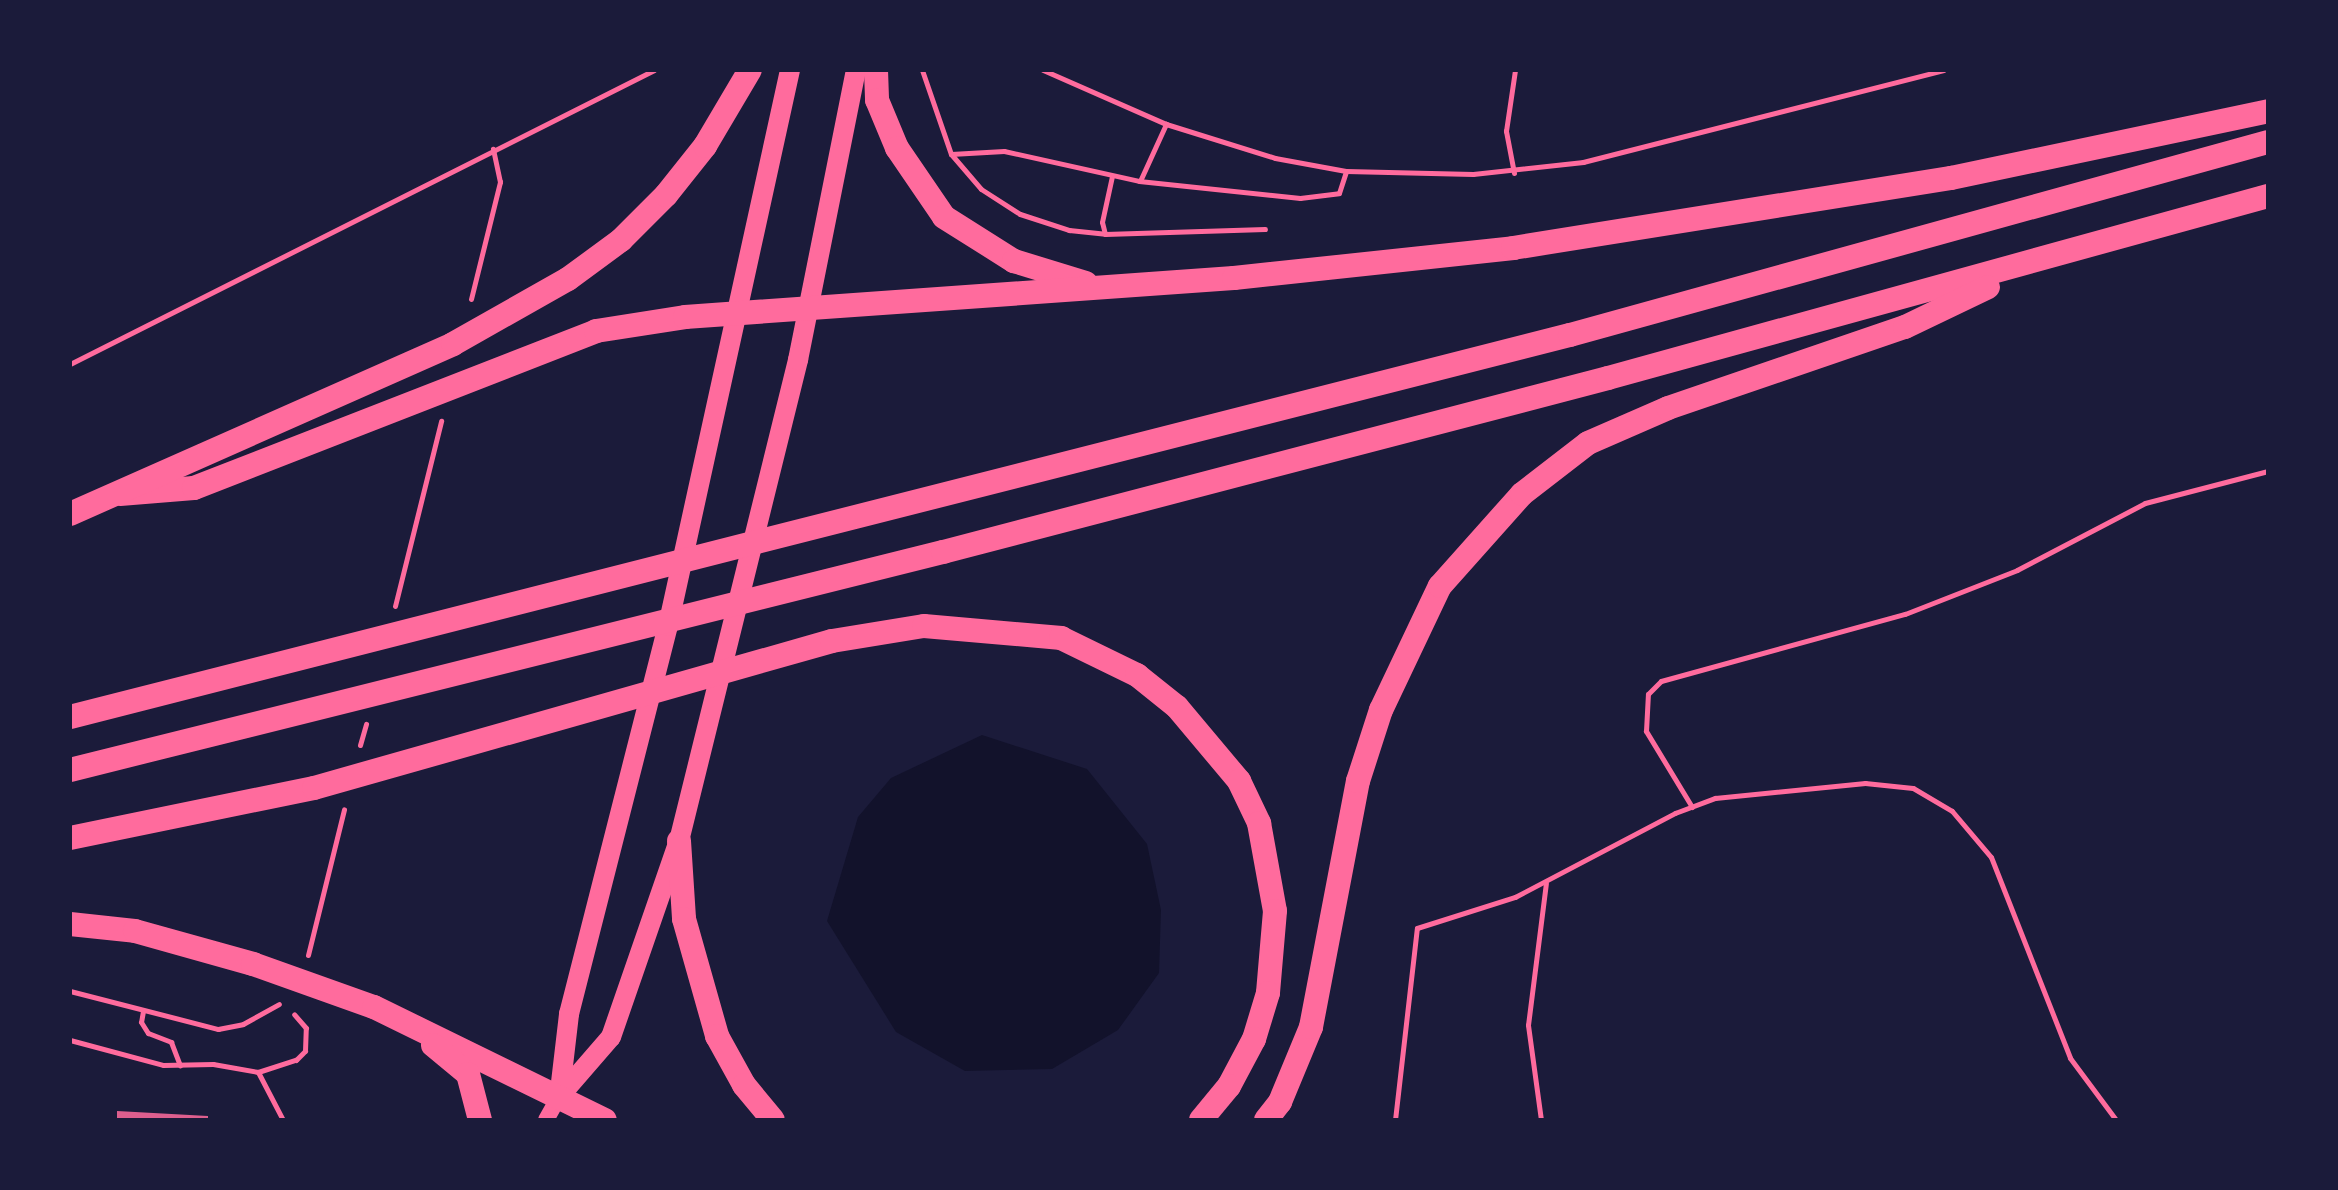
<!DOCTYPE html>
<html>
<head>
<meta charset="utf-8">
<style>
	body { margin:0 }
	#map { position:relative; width:2338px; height:1190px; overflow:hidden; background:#1b1b3a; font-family:"DM Sans",sans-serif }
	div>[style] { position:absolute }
	.water>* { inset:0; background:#12122b }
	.building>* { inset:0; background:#dd5f8e }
	.path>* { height:5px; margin:-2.5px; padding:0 2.5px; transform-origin:2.5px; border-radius:2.5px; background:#ff6b9d }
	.secondary>* { height:16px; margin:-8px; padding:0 8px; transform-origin:8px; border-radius:8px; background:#ff6b9d }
	.primary>* { height:20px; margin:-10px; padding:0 10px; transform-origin:10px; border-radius:10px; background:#ff6b9d }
	.motorway>* { height:24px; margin:-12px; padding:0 12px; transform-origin:12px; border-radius:12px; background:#ff6b9d }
	span { translate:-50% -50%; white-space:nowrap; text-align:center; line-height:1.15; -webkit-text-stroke:6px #1b1b3a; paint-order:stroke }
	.frame { position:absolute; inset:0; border:72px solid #1b1b3a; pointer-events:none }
</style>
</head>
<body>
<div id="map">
	<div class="water">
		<div style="clip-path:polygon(982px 735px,1087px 769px,1147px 844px,1161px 910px,1159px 973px,1118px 1030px,1052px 1069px,965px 1071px,896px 1032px,827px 921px,858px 817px,891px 778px)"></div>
	</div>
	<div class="building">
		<div style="clip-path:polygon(117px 1111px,208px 1116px,208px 1120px,117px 1120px)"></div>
	</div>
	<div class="path">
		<div style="left:922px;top:70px;width:89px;rotate:71deg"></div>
		<div style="left:951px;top:154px;width:46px;rotate:49.4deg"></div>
		<div style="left:981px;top:189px;width:46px;rotate:32.7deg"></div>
		<div style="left:1020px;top:214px;width:52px;rotate:18.1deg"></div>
		<div style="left:1069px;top:230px;width:36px;rotate:6deg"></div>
		<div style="left:1105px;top:234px;width:160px;rotate:-1.8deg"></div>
		<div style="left:1043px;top:70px;width:134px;rotate:23.7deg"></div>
		<div style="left:1166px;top:124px;width:114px;rotate:17.3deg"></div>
		<div style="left:1275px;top:158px;width:72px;rotate:10.4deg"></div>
		<div style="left:1346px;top:171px;width:127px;rotate:1.4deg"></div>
		<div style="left:1473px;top:174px;width:111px;rotate:-6.2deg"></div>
		<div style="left:1583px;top:162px;width:372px;rotate:-14.3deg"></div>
		<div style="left:951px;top:154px;width:53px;rotate:-3.2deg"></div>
		<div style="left:1004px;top:151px;width:138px;rotate:12.5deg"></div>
		<div style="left:1139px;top:181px;width:162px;rotate:6deg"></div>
		<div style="left:1300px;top:198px;width:39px;rotate:-7deg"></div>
		<div style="left:1339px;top:193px;width:23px;rotate:-72deg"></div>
		<div style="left:1514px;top:173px;width:43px;rotate:-100.8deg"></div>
		<div style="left:1506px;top:131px;width:62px;rotate:-81.6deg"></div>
		<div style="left:1140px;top:181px;width:63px;rotate:-65.5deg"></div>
		<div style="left:1105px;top:234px;width:12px;rotate:-104deg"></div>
		<div style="left:1102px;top:222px;width:47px;rotate:-77.7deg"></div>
		<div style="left:471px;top:299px;width:121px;rotate:-76.1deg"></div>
		<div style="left:500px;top:182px;width:34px;rotate:-102deg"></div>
		<div style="left:70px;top:364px;width:654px;rotate:-26.72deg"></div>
		<div style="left:395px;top:606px;width:191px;rotate:-76deg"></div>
		<div style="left:360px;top:745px;width:22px;rotate:-74deg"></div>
		<div style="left:1692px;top:807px;width:89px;rotate:-121.2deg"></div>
		<div style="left:1646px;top:731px;width:37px;rotate:-87deg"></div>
		<div style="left:1648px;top:694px;width:18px;rotate:-45deg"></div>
		<div style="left:1661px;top:681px;width:253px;rotate:-15.4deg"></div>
		<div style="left:1905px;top:614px;width:120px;rotate:-21.4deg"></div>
		<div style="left:2017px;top:570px;width:144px;rotate:-27.6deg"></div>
		<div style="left:2145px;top:503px;width:127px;rotate:-14.6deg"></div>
		<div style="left:308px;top:955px;width:150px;rotate:-76.1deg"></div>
		<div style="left:70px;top:991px;width:153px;rotate:14.4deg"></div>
		<div style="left:218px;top:1029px;width:25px;rotate:-11deg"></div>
		<div style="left:243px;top:1024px;width:41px;rotate:-29.1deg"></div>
		<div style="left:143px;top:1011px;width:11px;rotate:100deg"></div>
		<div style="left:141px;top:1022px;width:13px;rotate:58deg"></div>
		<div style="left:148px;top:1033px;width:25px;rotate:21deg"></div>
		<div style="left:171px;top:1042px;width:25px;rotate:69deg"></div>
		<div style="left:70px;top:1040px;width:96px;rotate:15deg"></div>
		<div style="left:163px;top:1065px;width:50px;rotate:-1.1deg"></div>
		<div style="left:213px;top:1064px;width:46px;rotate:10.1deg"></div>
		<div style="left:258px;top:1072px;width:54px;rotate:62.5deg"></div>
		<div style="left:258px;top:1072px;width:40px;rotate:-18deg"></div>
		<div style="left:296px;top:1060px;width:13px;rotate:-45deg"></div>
		<div style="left:305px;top:1051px;width:23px;rotate:-88deg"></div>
		<div style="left:306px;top:1028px;width:18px;rotate:-131deg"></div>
		<div style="left:1395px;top:1120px;width:193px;rotate:-83.5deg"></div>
		<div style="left:1417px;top:928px;width:103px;rotate:-17.6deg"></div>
		<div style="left:1515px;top:897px;width:181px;rotate:-27.7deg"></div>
		<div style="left:1675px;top:813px;width:43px;rotate:-20.6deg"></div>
		<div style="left:1715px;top:798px;width:151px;rotate:-5.7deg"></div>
		<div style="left:1865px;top:783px;width:48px;rotate:5.9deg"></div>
		<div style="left:1913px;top:788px;width:45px;rotate:30.5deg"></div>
		<div style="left:1952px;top:811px;width:60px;rotate:49.7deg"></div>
		<div style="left:1991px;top:857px;width:216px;rotate:68.5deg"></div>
		<div style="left:2070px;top:1058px;width:77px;rotate:53.4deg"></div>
		<div style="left:1541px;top:1120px;width:96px;rotate:-97.8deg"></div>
		<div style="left:1528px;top:1025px;width:143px;rotate:-82.8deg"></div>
	</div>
	<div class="secondary">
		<div style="left:546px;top:1120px;width:26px;rotate:-61deg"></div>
	</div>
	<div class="primary">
		<div style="left:560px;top:1091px;width:78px;rotate:-83.3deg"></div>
		<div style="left:569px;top:1014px;width:400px;rotate:-75.7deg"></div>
		<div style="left:668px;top:626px;width:569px;rotate:-77.62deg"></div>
		<div style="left:559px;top:1097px;width:79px;rotate:-49.1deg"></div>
		<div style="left:611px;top:1037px;width:207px;rotate:-70.9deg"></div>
		<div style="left:679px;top:841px;width:496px;rotate:-76.1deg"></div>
		<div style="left:798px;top:360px;width:296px;rotate:-78.7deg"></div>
	</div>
	<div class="motorway">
		<div style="left:876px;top:70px;width:30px;rotate:88deg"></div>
		<div style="left:877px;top:100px;width:52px;rotate:67.4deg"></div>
		<div style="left:897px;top:148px;width:83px;rotate:55.7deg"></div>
		<div style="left:944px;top:217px;width:83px;rotate:32.2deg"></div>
		<div style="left:1014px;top:261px;width:75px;rotate:17deg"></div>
		<div style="left:120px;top:494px;width:74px;rotate:-4.6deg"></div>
		<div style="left:194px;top:488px;width:432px;rotate:-21.3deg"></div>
		<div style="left:596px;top:331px;width:90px;rotate:-8.9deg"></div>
		<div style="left:685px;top:317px;width:550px;rotate:-4.06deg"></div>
		<div style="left:1234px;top:278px;width:281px;rotate:-6.1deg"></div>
		<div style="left:1513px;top:248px;width:444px;rotate:-9.1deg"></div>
		<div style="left:1951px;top:178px;width:324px;rotate:-11.9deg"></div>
		<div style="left:70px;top:514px;width:419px;rotate:-23.9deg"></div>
		<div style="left:453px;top:344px;width:132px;rotate:-29.5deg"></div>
		<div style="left:568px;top:279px;width:66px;rotate:-36.3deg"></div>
		<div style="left:621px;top:240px;width:64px;rotate:-45deg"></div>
		<div style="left:666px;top:195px;width:63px;rotate:-51.5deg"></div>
		<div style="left:705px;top:146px;width:88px;rotate:-59.4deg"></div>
		<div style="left:70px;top:717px;width:1548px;rotate:-14.29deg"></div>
		<div style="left:1570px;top:335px;width:724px;rotate:-15.46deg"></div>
		<div style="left:70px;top:770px;width:900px;rotate:-14.02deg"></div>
		<div style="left:943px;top:552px;width:687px;rotate:-14.66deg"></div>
		<div style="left:1608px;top:378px;width:685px;rotate:-15.42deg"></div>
		<div style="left:70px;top:838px;width:249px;rotate:-11.6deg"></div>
		<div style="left:314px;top:788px;width:538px;rotate:-15.84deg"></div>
		<div style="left:832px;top:641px;width:93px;rotate:-9.3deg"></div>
		<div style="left:924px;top:626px;width:138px;rotate:5deg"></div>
		<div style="left:1061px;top:638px;width:85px;rotate:26deg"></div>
		<div style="left:1137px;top:675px;width:51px;rotate:38.7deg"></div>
		<div style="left:1177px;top:707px;width:97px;rotate:50deg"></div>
		<div style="left:1239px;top:781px;width:47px;rotate:64.5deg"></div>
		<div style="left:1259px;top:823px;width:89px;rotate:79.7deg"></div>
		<div style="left:1275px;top:911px;width:82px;rotate:94.9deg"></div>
		<div style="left:1268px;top:993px;width:48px;rotate:106.9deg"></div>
		<div style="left:1254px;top:1039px;width:53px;rotate:118deg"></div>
		<div style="left:1229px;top:1086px;width:44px;rotate:129.5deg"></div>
		<div style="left:679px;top:841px;width:78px;rotate:86.3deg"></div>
		<div style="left:684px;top:919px;width:122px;rotate:74.2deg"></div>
		<div style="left:717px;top:1036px;width:56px;rotate:61.1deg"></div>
		<div style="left:744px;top:1085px;width:45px;rotate:50.4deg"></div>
		<div style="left:70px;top:924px;width:65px;rotate:6.1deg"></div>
		<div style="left:135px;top:931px;width:123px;rotate:15.6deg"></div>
		<div style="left:253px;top:964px;width:128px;rotate:19.6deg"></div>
		<div style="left:374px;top:1007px;width:257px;rotate:26.1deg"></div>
		<div style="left:433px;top:1045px;width:45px;rotate:39.6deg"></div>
		<div style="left:468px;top:1074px;width:48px;rotate:75.4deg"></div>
		<div style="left:1266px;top:1120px;width:23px;rotate:-52deg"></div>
		<div style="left:1280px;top:1102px;width:81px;rotate:-67.5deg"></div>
		<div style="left:1311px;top:1027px;width:250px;rotate:-79.2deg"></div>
		<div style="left:1358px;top:781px;width:75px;rotate:-72.1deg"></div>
		<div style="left:1381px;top:710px;width:137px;rotate:-64.6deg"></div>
		<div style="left:1440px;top:586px;width:123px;rotate:-48.3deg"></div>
		<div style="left:1522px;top:494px;width:83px;rotate:-37.7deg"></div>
		<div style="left:1588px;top:443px;width:87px;rotate:-23.6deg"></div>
		<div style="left:1668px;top:408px;width:250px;rotate:-18.9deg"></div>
		<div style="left:1905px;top:327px;width:92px;rotate:-25.7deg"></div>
	</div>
	<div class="frame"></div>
</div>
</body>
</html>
